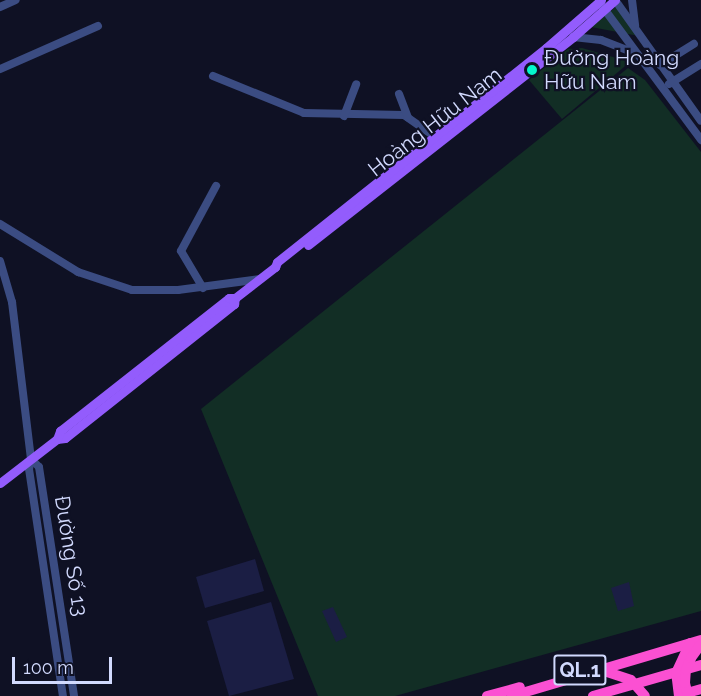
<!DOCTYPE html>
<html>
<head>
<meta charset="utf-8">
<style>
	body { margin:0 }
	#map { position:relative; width:701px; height:696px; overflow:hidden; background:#0f1124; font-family:Raleway,sans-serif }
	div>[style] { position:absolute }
	.green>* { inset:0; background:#122e25 }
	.building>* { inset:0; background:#1b1e44 }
	.minor>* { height:8px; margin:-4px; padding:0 4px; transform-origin:4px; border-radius:4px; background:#3b4c82 }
	.major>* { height:9px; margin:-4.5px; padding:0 4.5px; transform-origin:4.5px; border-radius:4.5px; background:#935cfc }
	.highway>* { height:10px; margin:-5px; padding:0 5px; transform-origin:5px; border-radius:5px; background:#fb50d2 }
	.dots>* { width:16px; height:16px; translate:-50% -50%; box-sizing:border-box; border:3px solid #0f1124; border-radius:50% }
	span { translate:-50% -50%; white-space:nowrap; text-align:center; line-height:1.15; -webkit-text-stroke:4.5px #0f1124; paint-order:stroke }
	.shield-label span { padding:2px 4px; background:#0f1124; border:2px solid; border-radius:4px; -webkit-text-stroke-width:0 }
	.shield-label { font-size:20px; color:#d2dafe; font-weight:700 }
	.poi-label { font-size:21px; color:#d2dafe }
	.left { translate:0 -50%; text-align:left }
	.street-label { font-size:21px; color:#d2dafe }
	.scale { position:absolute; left:12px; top:657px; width:100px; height:27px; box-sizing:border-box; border:3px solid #d2dafe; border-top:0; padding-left:8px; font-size:18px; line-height:21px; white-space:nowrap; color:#d2dafe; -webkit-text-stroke:4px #0f1124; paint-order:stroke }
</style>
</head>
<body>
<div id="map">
	<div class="green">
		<div style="clip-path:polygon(617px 6px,639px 36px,591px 27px)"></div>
		<div style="clip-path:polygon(582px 48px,630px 62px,562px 119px,529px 80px,568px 49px)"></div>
		<div style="clip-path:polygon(628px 68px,645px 80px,701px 152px,701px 611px,395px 696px,318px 696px,201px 409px)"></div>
	</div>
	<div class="building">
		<div style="clip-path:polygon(255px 559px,264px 591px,205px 608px,196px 577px)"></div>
		<div style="clip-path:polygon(629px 582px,634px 606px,618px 611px,611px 588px)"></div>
		<div style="clip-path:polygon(271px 602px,294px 679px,229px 696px,207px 621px)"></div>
		<div style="clip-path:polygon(333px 607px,347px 637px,336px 642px,322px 611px)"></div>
	</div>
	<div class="minor">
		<div style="left:615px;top:0;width:148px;rotate:54.6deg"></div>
		<div style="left:632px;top:0;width:26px;rotate:83deg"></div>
		<div style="left:602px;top:6px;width:167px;rotate:53.5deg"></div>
		<div style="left:0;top:7px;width:17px;rotate:-24deg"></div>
		<div style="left:573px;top:37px;width:28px;rotate:6deg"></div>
		<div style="left:601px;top:40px;width:36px;rotate:21deg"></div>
		<div style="left:660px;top:65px;width:40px;rotate:-32deg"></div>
		<div style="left:0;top:69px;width:107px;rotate:-23.7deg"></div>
		<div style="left:213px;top:76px;width:98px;rotate:22.1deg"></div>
		<div style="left:304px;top:113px;width:100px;rotate:1.1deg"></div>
		<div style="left:404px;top:115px;width:37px;rotate:35deg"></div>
		<div style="left:669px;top:84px;width:38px;rotate:-32deg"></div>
		<div style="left:399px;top:94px;width:25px;rotate:69deg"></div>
		<div style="left:344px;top:116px;width:34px;rotate:-69deg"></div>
		<div style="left:0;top:224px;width:92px;rotate:31.6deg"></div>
		<div style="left:78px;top:272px;width:57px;rotate:18.4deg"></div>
		<div style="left:132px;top:290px;width:46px"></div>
		<div style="left:178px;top:290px;width:83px;rotate:-7.6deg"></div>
		<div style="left:0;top:261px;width:43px;rotate:73.7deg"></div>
		<div style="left:12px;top:302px;width:158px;rotate:83.1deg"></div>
		<div style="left:31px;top:459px;width:10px;rotate:101deg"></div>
		<div style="left:29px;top:469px;width:230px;rotate:81.5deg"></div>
		<div style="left:203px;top:288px;width:43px;rotate:-120.7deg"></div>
		<div style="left:181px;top:251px;width:74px;rotate:-61.7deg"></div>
		<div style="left:31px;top:459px;width:11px;rotate:45deg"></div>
		<div style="left:39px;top:467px;width:232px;rotate:81.3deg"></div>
	</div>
	<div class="major">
		<div style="left:308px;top:245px;width:337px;rotate:-38.1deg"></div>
		<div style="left:573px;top:37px;width:56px;rotate:-41.4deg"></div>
		<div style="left:57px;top:439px;width:8px;rotate:-7deg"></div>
		<div style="left:65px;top:438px;width:216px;rotate:-38.4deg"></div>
		<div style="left:234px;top:304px;width:6px;rotate:-81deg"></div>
		<div style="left:235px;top:298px;width:51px;rotate:-37.8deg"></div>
		<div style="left:275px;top:267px;width:5px;rotate:-68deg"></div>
		<div style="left:277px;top:262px;width:344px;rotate:-38.5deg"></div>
		<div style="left:546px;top:48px;width:73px;rotate:-41.1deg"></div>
		<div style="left:0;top:483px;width:72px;rotate:-37.7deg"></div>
		<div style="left:57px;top:439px;width:9px;rotate:-69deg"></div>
		<div style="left:60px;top:431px;width:215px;rotate:-38.2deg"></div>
		<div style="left:229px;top:298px;width:6px"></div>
	</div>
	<div class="highway">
		<div style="left:604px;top:671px;width:28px;rotate:18deg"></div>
		<div style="left:631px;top:680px;width:21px;rotate:49deg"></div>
		<div style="left:680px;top:695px;width:22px;rotate:-16deg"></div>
		<div style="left:487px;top:696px;width:34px;rotate:-15deg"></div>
		<div style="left:512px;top:696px;width:197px;rotate:-16.5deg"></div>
		<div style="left:593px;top:696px;width:112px;rotate:-16deg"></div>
		<div style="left:679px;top:696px;width:23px;rotate:-97deg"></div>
		<div style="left:676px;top:673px;width:33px;rotate:-65deg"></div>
		<div style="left:688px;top:696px;width:13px;rotate:-103deg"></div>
		<div style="left:685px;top:683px;width:13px;rotate:-86deg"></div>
		<div style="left:686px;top:670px;width:13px;rotate:-67deg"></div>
		<div style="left:691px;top:658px;width:17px;rotate:-54deg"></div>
	</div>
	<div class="dots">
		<div style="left:532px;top:70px;background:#05f7cc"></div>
	</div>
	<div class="shield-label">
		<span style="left:580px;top:670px">QL.1</span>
	</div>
	<div class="poi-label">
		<span class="left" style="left:544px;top:70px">Đường Hoàng<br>Hữu Nam</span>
	</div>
	<div class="street-label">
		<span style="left:435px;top:122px;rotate:-38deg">Hoàng Hữu Nam</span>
		<span style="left:71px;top:556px;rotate:81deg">Đường Số 13</span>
	</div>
	<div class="scale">100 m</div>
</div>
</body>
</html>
